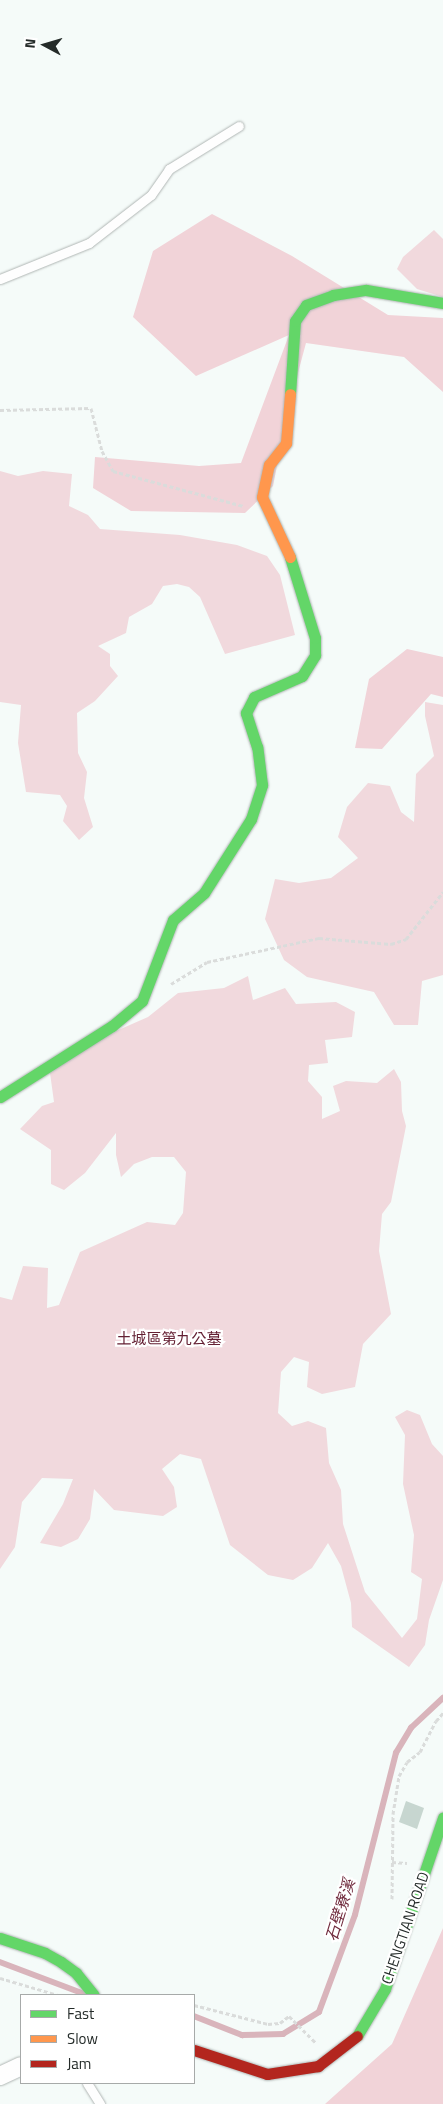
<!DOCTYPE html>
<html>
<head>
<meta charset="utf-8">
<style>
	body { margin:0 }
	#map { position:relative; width:443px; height:2104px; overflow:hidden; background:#f5fbf9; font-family:"Titillium Web","Noto Sans TC",sans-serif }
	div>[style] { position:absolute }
	.green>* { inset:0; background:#f1d9dd }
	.forest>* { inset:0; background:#f1d3d8 }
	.stream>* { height:5.5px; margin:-2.75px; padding:0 2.75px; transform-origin:2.75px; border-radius:2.75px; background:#d9b4bb }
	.building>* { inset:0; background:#c7d6d0 }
	.path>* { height:3px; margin-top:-1.5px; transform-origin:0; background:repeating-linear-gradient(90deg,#dadcdb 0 4px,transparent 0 6.5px) }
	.roads { filter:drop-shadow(0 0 1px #b0b6b4) drop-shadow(0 0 1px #b0b6b4) }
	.lane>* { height:9px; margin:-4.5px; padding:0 4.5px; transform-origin:4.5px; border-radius:4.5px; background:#fefefe }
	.street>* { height:18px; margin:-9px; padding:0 9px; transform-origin:9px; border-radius:9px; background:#fefefe }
	.fast>* { height:11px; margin:-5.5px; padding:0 5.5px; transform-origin:5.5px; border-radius:5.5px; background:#63d668 }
	.slow>* { height:11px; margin:-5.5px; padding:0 5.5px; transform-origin:5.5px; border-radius:5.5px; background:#ff974d }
	.jam>* { height:11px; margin:-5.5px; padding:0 5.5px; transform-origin:5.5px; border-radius:5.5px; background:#b3261e }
	span { translate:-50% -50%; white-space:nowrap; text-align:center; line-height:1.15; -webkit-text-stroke:4.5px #fff; paint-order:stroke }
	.park-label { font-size:15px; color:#642033 }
	.street-label { font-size:15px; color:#242b29 }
	.water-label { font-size:16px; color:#702b3d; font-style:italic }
	.legend { position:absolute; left:20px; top:1994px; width:175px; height:90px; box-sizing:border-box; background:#fff; border:1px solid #a7aaa9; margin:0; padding:6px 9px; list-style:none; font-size:15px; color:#242b29 }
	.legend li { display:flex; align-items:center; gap:10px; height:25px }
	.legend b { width:25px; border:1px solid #a7aaa9 }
	.north { position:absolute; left:20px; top:20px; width:50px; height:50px; -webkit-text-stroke:4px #fff; paint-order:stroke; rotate:276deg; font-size:14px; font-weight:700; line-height:20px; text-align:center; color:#242b29 }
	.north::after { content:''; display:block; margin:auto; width:18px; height:22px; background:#242b29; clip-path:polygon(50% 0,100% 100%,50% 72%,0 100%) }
</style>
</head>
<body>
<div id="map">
	<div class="green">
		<div style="clip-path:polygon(434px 230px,443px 239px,443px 297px,417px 289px,397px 269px,403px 257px)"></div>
		<div style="clip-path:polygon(0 471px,18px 476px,43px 471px,72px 474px,69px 506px,88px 515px,100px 529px,180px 535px,237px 545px,267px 556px,280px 575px,295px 635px,225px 654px,200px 597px,189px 587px,177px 584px,163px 586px,152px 604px,129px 617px,126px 633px,98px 646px,110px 654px,110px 666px,118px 676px,95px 701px,77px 713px,78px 753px,87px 772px,84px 798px,93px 827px,79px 840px,63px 821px,67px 806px,60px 795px,26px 792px,18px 743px,21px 705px,0 702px)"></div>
		<div style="clip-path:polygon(425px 702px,443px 705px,443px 975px,422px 981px,418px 1025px,394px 1025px,374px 992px,307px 977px,284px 960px,265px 919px,275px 879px,299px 883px,331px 878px,358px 858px,338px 837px,347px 807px,368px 783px,390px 786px,401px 812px,414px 822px,416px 774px,434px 756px,425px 716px)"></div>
		<div style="clip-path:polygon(248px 976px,253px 1000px,285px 988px,296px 1004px,336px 1002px,355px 1012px,352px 1037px,325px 1040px,328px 1063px,309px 1065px,308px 1081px,322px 1097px,322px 1119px,340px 1111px,333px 1086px,346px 1081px,377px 1083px,394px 1069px,401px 1082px,402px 1111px,406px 1126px,391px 1202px,382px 1214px,379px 1251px,391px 1314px,363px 1344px,355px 1387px,322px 1394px,307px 1387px,309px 1362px,294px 1357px,281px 1372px,278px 1413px,292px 1426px,308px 1421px,326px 1428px,329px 1463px,341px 1490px,343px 1524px,365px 1592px,402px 1638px,417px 1619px,422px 1579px,411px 1572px,414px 1535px,403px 1484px,405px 1435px,395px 1417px,407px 1410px,420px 1415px,432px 1444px,443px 1456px,443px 1580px,429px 1620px,425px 1645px,409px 1667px,352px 1627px,351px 1603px,341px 1566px,328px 1543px,312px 1568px,293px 1580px,268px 1575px,230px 1545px,201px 1459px,180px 1454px,162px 1469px,174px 1487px,177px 1507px,163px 1516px,114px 1510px,94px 1489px,90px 1519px,78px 1539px,61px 1547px,40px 1543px,63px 1504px,73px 1479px,42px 1478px,22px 1502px,15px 1547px,0 1569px,0 1297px,12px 1300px,23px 1266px,48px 1268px,47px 1308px,59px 1305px,80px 1252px,147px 1222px,175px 1225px,183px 1213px,186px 1172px,174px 1157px,152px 1157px,134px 1164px,121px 1177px,116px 1155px,116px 1133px,85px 1173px,64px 1190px,51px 1184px,51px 1150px,20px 1129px,42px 1106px,54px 1102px,50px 1073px,107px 1035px,148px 1017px,178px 993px,224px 988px)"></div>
	</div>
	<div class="forest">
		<div style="clip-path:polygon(212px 214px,292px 256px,388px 315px,443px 318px,443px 392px,404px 357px,306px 343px,288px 410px,273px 486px,245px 513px,131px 511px,93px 488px,95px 457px,199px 466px,241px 463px,289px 335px,196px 376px,133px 317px,153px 251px)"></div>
		<div style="clip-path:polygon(407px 649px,443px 657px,443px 697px,431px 694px,382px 749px,355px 748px,369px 679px)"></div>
		<div style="clip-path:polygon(443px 1928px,443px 2104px,325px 2104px,392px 2044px)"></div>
	</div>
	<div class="stream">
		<div style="left:0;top:1962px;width:88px;rotate:20.7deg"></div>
		<div style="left:194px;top:2016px;width:52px;rotate:21.6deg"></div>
		<div style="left:242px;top:2035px;width:41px;rotate:-1.4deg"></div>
		<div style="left:283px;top:2034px;width:42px;rotate:-31.4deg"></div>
		<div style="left:319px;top:2012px;width:103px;rotate:-69.6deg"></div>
		<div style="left:355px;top:1915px;width:167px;rotate:-75.8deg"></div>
		<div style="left:396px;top:1753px;width:29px;rotate:-59deg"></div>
		<div style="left:411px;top:1728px;width:44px;rotate:-43.2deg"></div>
	</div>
	<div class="building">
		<div style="clip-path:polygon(406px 1801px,424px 1808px,417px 1829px,399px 1822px)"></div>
	</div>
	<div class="path">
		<div style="left:0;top:410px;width:91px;rotate:-1.3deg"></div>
		<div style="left:91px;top:408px;width:44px;rotate:75.7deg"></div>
		<div style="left:102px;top:451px;width:23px;rotate:61deg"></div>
		<div style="left:113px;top:471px;width:136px;rotate:15deg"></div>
		<div style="left:171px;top:984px;width:42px;rotate:-31.4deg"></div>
		<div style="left:207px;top:962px;width:115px;rotate:-12.1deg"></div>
		<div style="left:319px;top:938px;width:72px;rotate:4.8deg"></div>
		<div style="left:391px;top:944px;width:16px;rotate:-18deg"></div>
		<div style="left:406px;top:939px;width:60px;rotate:-51.8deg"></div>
		<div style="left:392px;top:1862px;width:15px;rotate:4deg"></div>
		<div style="left:392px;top:1899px;width:85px;rotate:-89.3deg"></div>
		<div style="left:393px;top:1814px;width:38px;rotate:-81deg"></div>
		<div style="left:399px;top:1776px;width:16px;rotate:-60deg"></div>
		<div style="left:407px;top:1762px;width:16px;rotate:-38deg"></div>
		<div style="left:420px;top:1752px;width:35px;rotate:-63deg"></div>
		<div style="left:436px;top:1721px;width:11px;rotate:-49deg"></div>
		<div style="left:0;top:1978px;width:60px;rotate:16.3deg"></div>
		<div style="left:194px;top:2005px;width:76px;rotate:14.4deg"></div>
		<div style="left:268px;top:2024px;width:12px;rotate:-5deg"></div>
		<div style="left:280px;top:2023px;width:11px;rotate:-38deg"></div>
		<div style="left:289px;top:2016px;width:37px;rotate:45deg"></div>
	</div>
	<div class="roads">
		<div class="lane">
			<div style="left:0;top:279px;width:96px;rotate:-22deg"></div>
			<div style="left:89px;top:243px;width:78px;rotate:-37.7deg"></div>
			<div style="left:151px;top:195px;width:32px;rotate:-55deg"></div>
			<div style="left:169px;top:169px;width:82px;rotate:-31.6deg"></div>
			<div style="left:87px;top:2083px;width:25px;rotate:58deg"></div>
		</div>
		<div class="street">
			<div style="left:0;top:2076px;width:23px;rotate:-25deg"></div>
		</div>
		<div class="fast">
			<div style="left:290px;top:394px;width:73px;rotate:-86.1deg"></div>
			<div style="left:295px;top:321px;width:19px;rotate:-55deg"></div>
			<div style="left:306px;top:305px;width:29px;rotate:-20deg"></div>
			<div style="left:333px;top:295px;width:33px;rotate:-9deg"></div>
			<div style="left:366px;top:290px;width:78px;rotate:9.6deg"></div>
			<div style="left:0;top:1097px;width:133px;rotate:-32.4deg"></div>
			<div style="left:112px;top:1026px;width:39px;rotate:-40deg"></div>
			<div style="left:142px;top:1001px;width:87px;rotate:-69.1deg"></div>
			<div style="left:173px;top:920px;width:41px;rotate:-41.1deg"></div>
			<div style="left:204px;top:893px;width:88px;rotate:-57.6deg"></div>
			<div style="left:251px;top:819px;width:36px;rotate:-72deg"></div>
			<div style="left:262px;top:785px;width:38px;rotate:-97deg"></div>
			<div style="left:257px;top:747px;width:36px;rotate:-108deg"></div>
			<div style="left:246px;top:713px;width:18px;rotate:-63deg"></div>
			<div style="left:254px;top:697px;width:52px;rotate:-23.6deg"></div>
			<div style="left:302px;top:676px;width:25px;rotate:-58deg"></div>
			<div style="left:315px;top:655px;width:17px;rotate:-90deg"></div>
			<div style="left:315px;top:638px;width:85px;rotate:-107.2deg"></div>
			<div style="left:0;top:1938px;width:47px;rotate:18.4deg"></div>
			<div style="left:45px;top:1953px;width:18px;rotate:29deg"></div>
			<div style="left:61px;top:1962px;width:19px;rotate:36deg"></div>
			<div style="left:76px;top:1973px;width:28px;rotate:51deg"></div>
			<div style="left:357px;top:2036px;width:55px;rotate:-59.2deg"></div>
			<div style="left:385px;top:1989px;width:181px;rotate:-71.3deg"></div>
		</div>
		<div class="slow">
			<div style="left:290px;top:557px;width:66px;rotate:-115deg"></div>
			<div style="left:262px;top:497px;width:33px;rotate:-78deg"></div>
			<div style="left:269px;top:465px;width:28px;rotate:-52deg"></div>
			<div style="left:286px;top:443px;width:49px;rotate:-85.3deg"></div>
		</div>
		<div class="jam">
			<div style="left:194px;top:2050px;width:77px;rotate:18.2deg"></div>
			<div style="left:267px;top:2074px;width:52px;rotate:-8.9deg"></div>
			<div style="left:318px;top:2066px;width:49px;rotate:-37.6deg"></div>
		</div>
	</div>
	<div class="park-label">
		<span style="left:169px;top:1339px">土城區第九公墓</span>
	</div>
	<div class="street-label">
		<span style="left:405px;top:1928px;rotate:-71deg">CHENGTIAN ROAD</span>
	</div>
	<div class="water-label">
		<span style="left:340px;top:1910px;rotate:-73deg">石壁寮溪</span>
	</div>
	<ul class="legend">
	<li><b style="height:6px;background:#63d668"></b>Fast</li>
	<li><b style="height:6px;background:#ff974d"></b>Slow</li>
	<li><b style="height:6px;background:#b3261e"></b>Jam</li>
	</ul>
	<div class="north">N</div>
</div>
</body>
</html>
